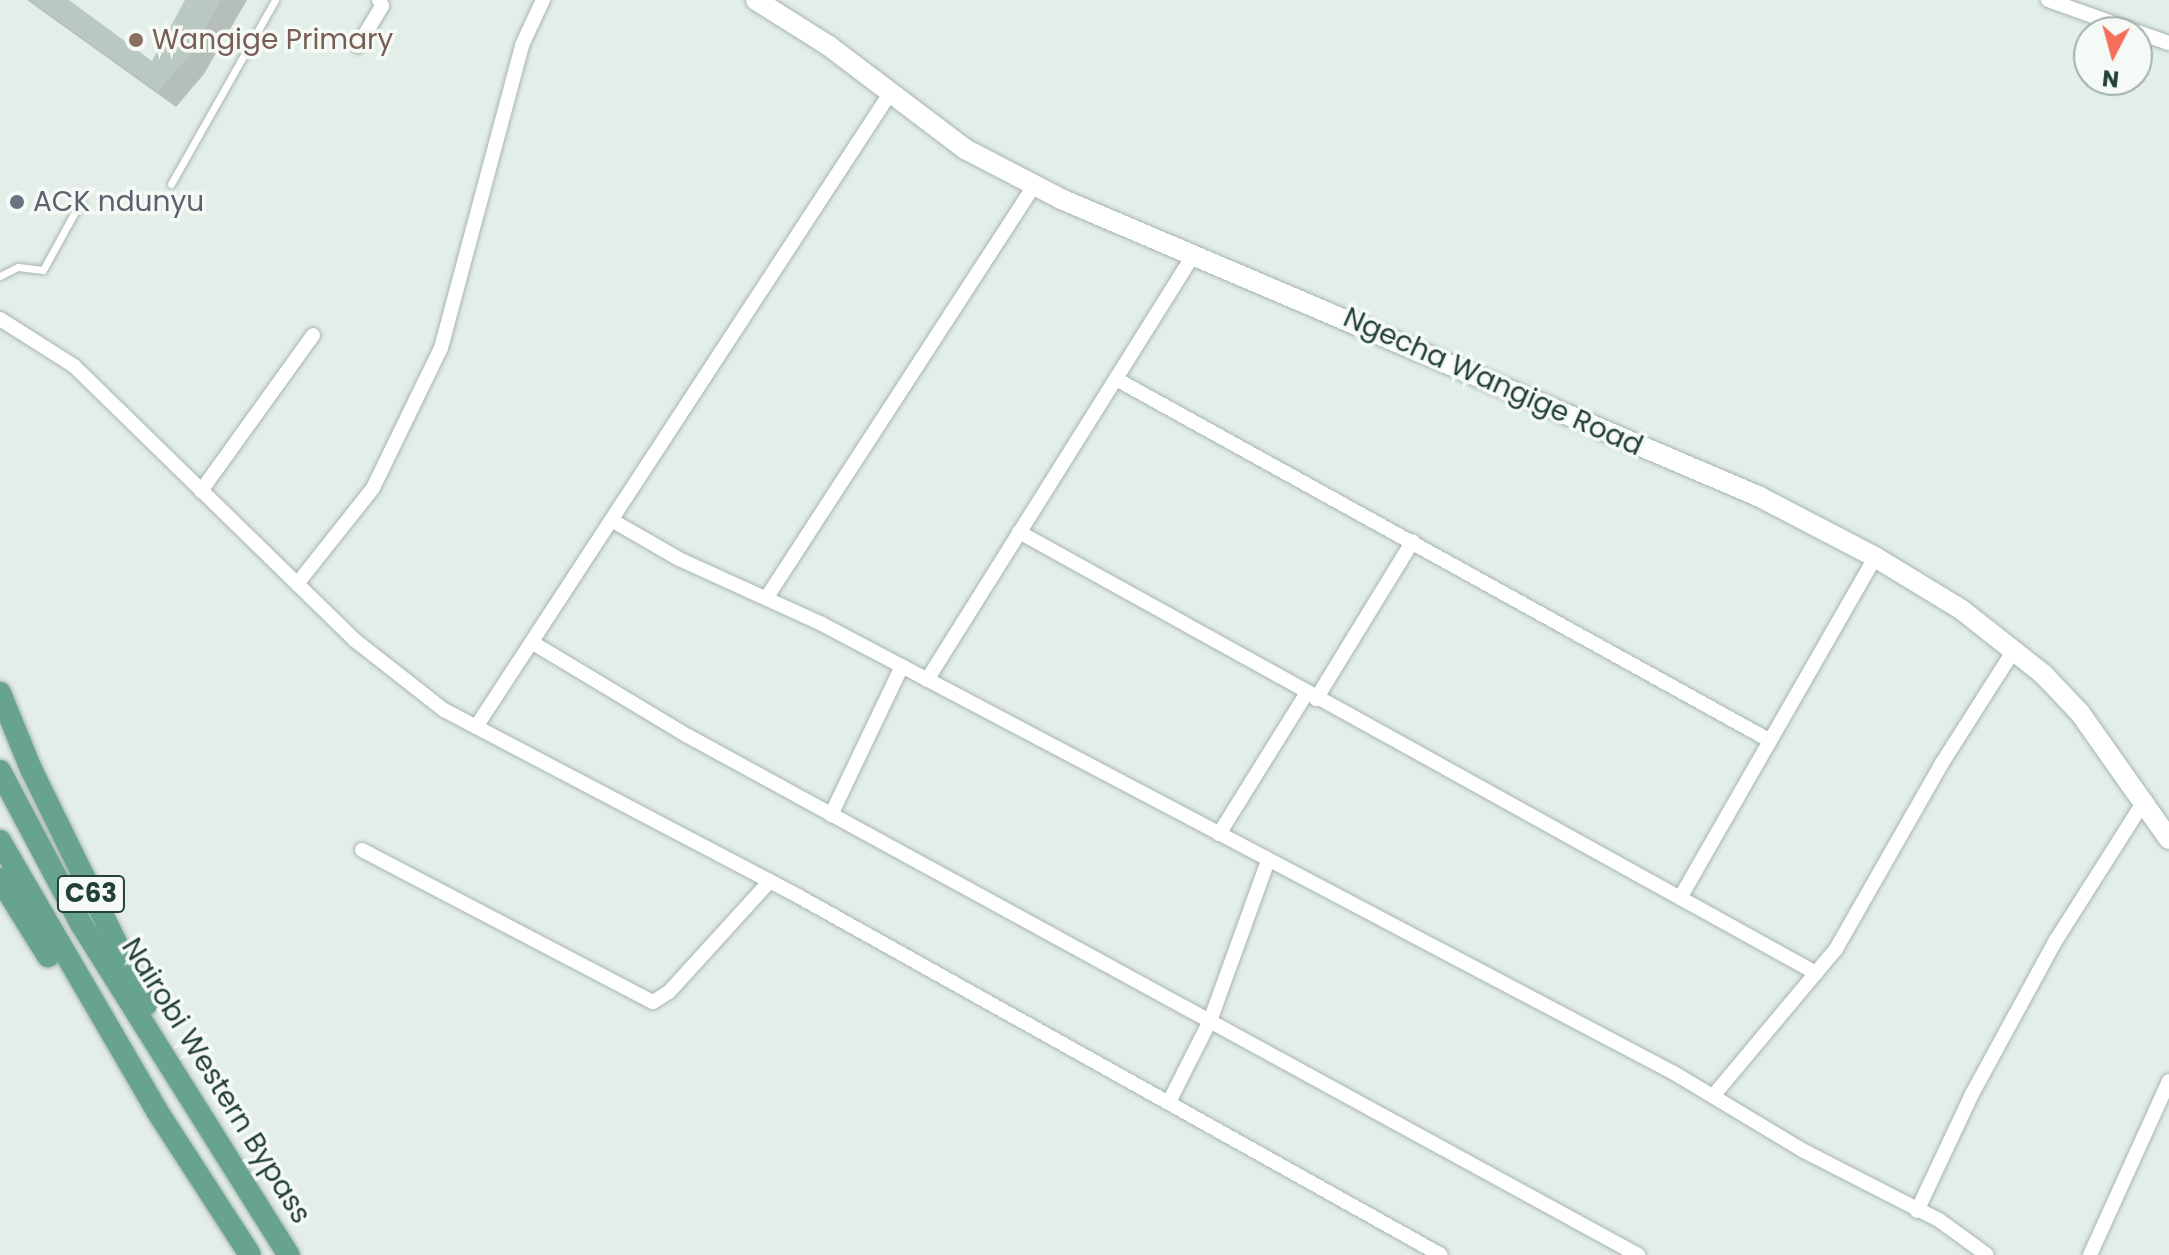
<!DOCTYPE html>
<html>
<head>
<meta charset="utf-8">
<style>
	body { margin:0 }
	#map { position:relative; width:2169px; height:1255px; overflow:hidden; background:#e4eee8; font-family:Poppins,sans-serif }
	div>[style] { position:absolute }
	.shadow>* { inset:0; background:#0003 }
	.building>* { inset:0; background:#b9c9c1 }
	.roads { filter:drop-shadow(0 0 2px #a6b6af) drop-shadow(0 0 2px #a6b6af) }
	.lane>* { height:7px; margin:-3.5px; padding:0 3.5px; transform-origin:3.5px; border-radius:3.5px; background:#fff }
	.street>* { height:14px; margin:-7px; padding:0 7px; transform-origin:7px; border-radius:7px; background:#fff }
	.secondary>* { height:20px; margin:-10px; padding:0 10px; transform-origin:10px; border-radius:10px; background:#fff }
	.primary>* { height:22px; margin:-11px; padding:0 11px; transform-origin:11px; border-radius:11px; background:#68a48d }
	.dots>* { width:22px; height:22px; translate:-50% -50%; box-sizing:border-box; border:4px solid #f5faf7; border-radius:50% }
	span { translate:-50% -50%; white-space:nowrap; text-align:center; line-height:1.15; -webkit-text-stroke:7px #f5faf7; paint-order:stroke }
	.shield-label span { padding:2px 6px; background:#f5faf7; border:2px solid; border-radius:6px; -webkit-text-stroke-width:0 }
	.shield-label { font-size:26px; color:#234035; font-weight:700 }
	.education-label { font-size:28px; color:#785e54 }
	.left { translate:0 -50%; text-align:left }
	.worship-label { font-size:28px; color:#5b616d }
	.street-label { font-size:28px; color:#234035 }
	.north { position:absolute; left:2073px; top:16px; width:80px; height:80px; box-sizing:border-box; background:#f5faf7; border:2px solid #a1b0a9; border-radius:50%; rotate:186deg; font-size:22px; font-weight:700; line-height:32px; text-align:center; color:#234035 }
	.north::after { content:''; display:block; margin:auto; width:28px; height:36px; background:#f56d5b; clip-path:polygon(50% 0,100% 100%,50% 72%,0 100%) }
</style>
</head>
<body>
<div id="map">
	<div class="shadow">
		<div style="clip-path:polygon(27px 0,65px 0,153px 64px,186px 0,247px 0,204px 74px,176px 107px)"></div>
	</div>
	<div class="building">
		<div style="clip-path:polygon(30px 0,69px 0,152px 61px,185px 0,221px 0,188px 57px,158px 92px)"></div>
	</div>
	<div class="roads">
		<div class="lane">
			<div style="left:171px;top:184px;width:211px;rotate:-60.5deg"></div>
			<div style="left:0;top:276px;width:20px;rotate:-27deg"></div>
			<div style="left:18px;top:267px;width:25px;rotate:7deg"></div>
			<div style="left:43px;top:270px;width:79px;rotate:-61.2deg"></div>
		</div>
		<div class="street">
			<div style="left:2048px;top:0;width:128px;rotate:19.6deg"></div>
			<div style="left:358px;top:46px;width:47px;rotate:-59deg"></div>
			<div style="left:382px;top:6px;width:7px;rotate:-117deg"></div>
			<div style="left:0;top:319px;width:88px;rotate:32.4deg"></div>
			<div style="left:74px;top:366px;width:394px;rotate:44.3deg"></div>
			<div style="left:356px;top:641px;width:112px;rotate:38.1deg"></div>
			<div style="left:444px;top:710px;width:400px;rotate:27.7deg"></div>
			<div style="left:798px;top:896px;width:736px;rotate:29.18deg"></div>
			<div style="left:1116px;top:379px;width:744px;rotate:28.94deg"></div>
			<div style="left:201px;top:491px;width:192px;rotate:-54.3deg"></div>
			<div style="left:613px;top:521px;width:76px;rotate:29.9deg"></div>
			<div style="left:679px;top:559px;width:155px;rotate:24.4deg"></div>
			<div style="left:820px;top:623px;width:965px;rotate:27.79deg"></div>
			<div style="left:1674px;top:1073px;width:152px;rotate:31deg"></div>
			<div style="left:1804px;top:1151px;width:152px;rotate:27.1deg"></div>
			<div style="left:1939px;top:1220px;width:59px;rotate:36.1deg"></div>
			<div style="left:1019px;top:532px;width:911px;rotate:28.96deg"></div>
			<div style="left:297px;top:584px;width:122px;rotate:-51.6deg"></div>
			<div style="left:373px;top:488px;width:156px;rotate:-64.1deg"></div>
			<div style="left:441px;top:348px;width:314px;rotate:-75deg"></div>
			<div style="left:522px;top:45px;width:50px;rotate:-65deg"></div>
			<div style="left:767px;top:597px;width:490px;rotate:-57deg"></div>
			<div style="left:533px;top:643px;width:181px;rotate:31deg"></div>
			<div style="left:688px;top:736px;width:1083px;rotate:28.65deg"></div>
			<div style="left:927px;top:680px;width:503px;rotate:-57.92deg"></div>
			<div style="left:1316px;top:699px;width:185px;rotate:-58.5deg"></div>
			<div style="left:476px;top:727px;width:755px;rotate:-56.84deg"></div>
			<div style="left:831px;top:815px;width:165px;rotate:-64.5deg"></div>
			<div style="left:1219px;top:834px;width:165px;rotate:-58.1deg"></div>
			<div style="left:362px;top:850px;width:328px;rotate:27.6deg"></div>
			<div style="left:653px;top:1002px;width:19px;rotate:-32deg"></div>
			<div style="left:669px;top:992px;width:150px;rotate:-47.7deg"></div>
			<div style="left:1680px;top:898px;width:393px;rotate:-60.2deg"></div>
			<div style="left:1713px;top:1096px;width:192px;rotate:-50.1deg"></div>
			<div style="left:1836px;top:949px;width:214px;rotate:-60.3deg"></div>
			<div style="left:1942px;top:763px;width:134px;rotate:-57.5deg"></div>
			<div style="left:1169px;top:1102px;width:91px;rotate:-63.2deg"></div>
			<div style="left:1210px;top:1021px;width:170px;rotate:-70.1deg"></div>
			<div style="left:1917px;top:1211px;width:129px;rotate:-64.8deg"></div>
			<div style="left:1972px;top:1094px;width:175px;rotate:-61.4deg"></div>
			<div style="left:2056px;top:940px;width:166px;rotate:-57.6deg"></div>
			<div style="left:2090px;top:1255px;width:191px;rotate:-65.6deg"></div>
		</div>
		<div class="secondary">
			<div style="left:756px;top:0;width:86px;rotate:32.2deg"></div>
			<div style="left:829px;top:46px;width:171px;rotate:37.1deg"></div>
			<div style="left:965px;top:149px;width:108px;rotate:27.5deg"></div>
			<div style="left:1061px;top:199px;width:758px;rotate:23.08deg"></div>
			<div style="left:1758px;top:496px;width:132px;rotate:27.5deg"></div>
			<div style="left:1875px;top:557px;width:102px;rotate:31.3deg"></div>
			<div style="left:1962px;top:610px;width:103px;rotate:38.3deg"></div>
			<div style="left:2043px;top:674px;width:54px;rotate:46.5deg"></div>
			<div style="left:2080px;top:713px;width:154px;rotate:54.8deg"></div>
		</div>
		<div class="primary">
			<div style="left:0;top:693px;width:82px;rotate:67.8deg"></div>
			<div style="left:31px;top:769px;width:262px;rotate:63.9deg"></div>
			<div style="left:0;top:771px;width:173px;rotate:62.1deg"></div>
			<div style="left:81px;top:924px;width:391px;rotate:57.9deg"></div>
			<div style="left:0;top:841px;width:312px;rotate:59.8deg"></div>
			<div style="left:157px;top:1111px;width:171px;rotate:57.1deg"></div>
			<div style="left:0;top:879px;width:91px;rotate:58.1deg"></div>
		</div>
	</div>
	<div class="dots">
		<div style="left:136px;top:40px;background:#8d6e63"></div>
		<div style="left:17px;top:202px;background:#6b7280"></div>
	</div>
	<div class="shield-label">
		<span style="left:91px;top:894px">C63</span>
	</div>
	<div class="education-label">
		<span class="left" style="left:152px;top:40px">Wangige Primary</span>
	</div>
	<div class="worship-label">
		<span class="left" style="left:33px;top:202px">ACK ndunyu</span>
	</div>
	<div class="street-label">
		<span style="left:1493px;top:382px;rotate:24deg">Ngecha Wangige Road</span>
		<span style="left:216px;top:1081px;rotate:58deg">Nairobi Western Bypass</span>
	</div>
	<div class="north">N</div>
</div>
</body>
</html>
